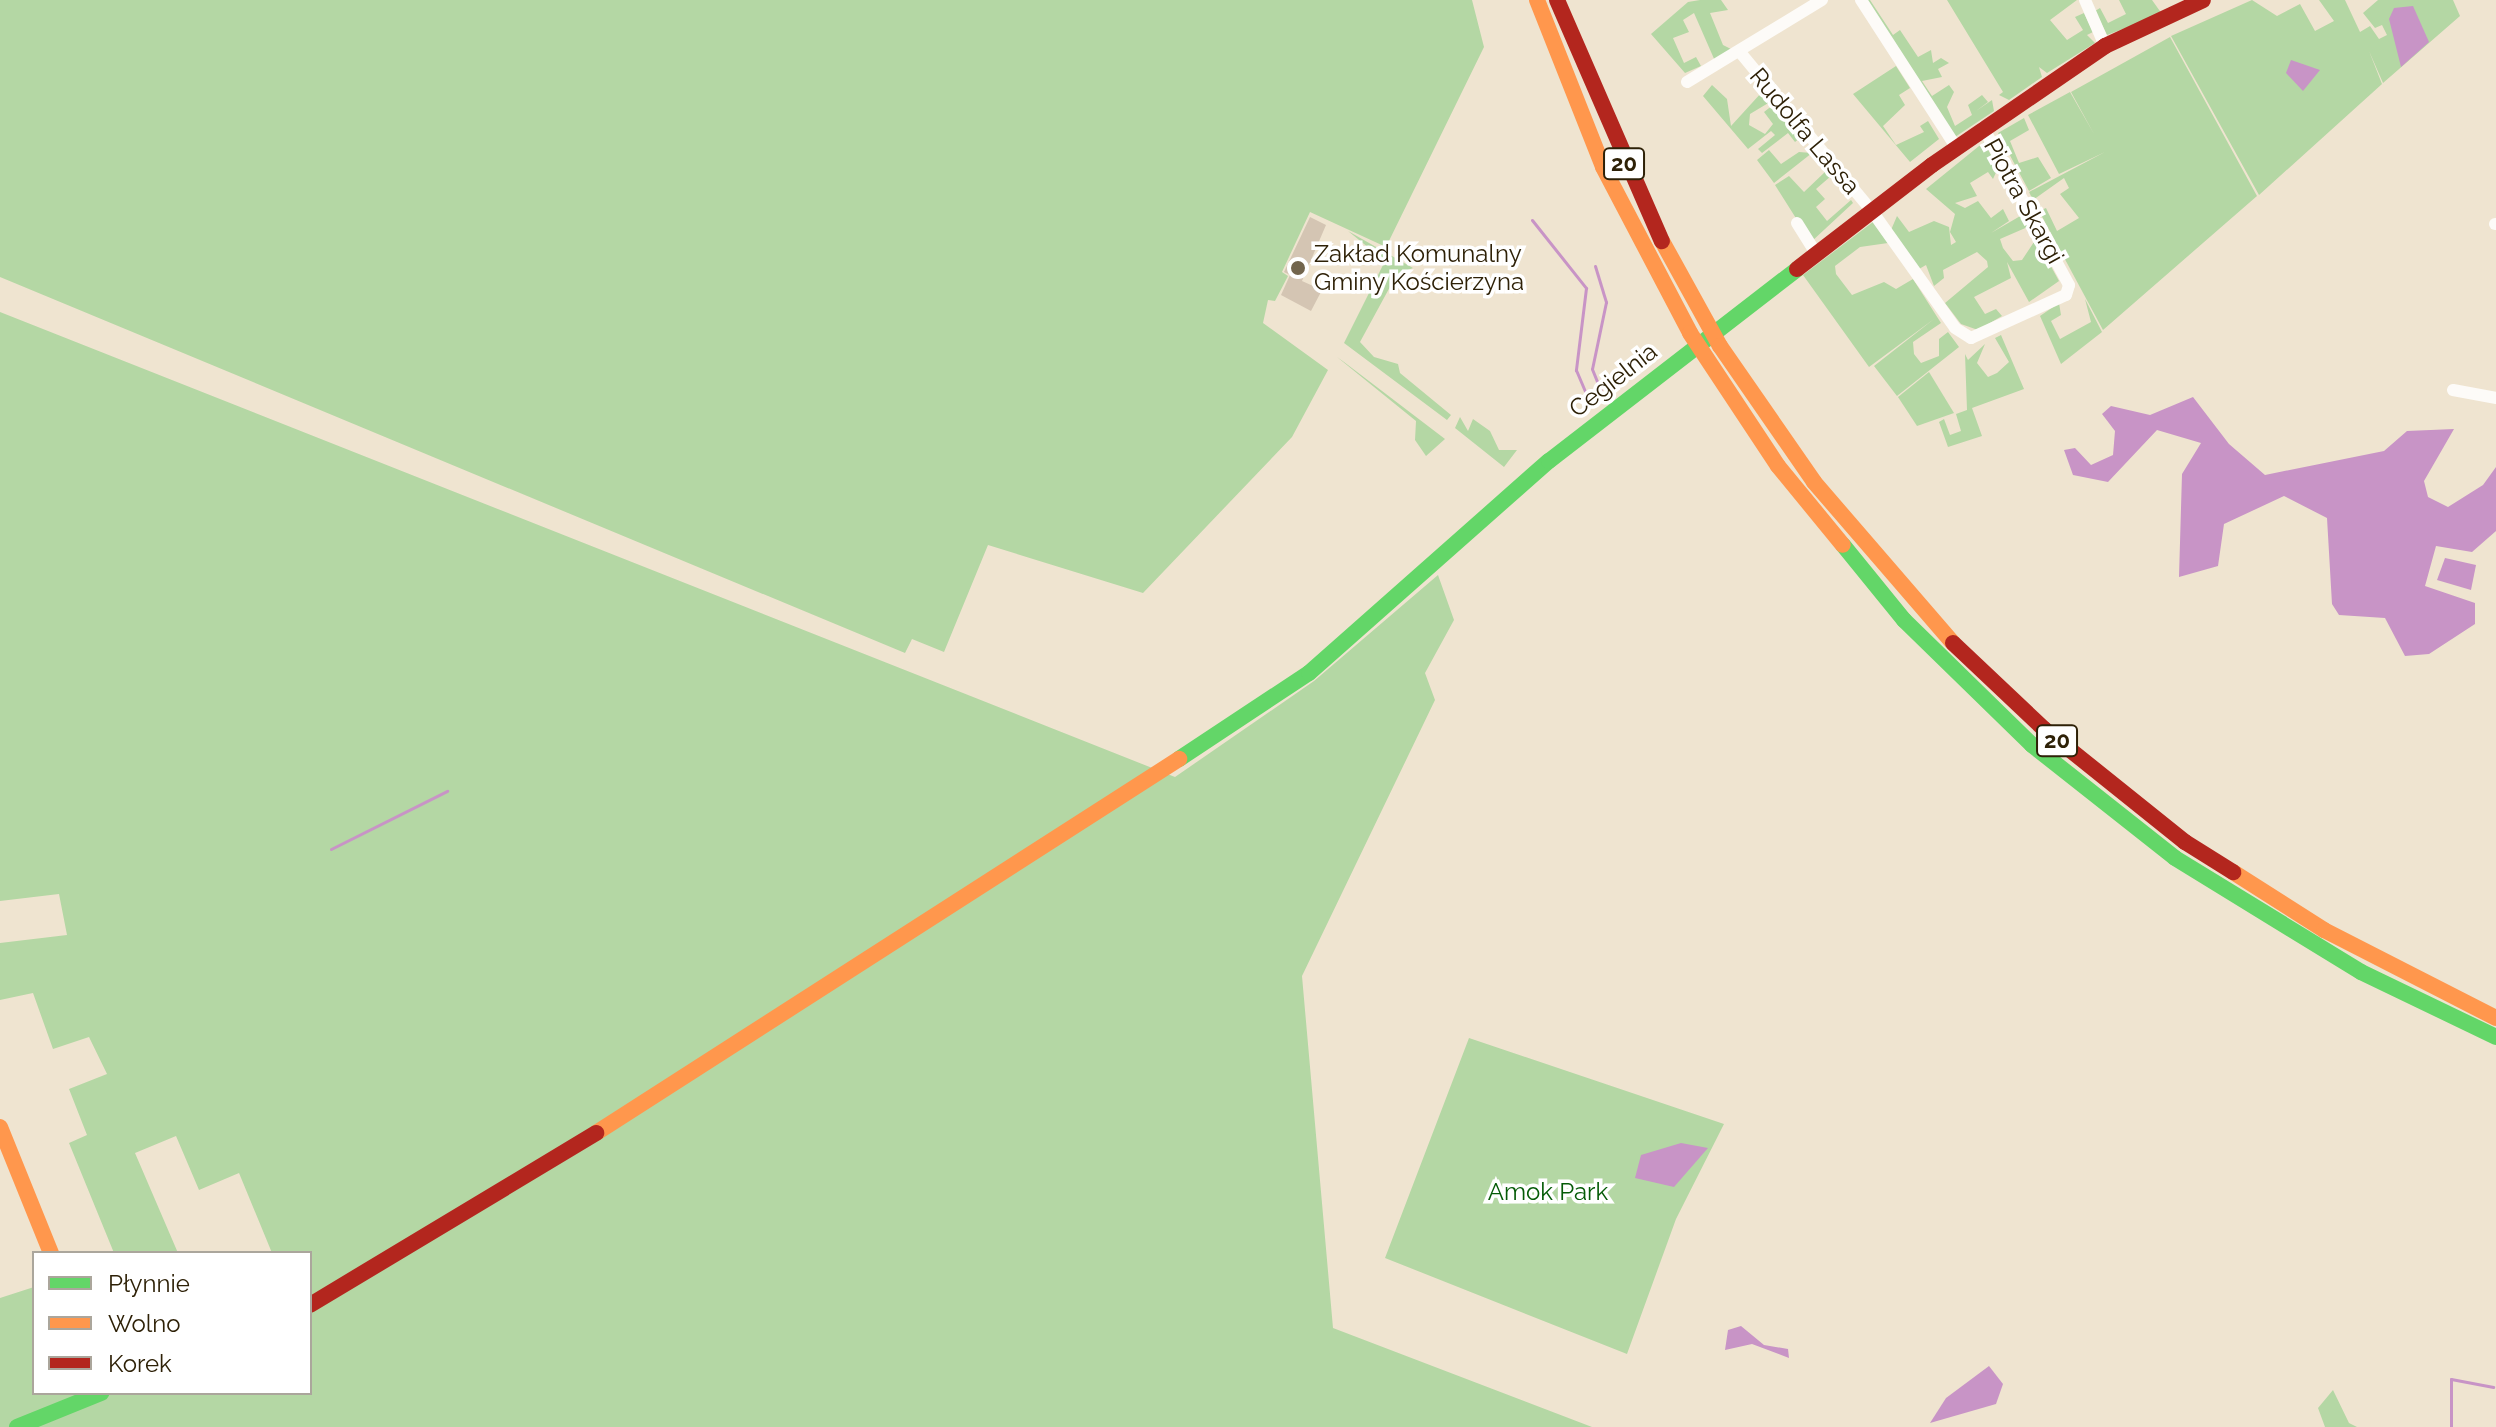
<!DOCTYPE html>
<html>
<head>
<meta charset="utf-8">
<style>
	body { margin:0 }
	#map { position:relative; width:2496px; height:1427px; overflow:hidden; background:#efe4d0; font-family:Raleway,sans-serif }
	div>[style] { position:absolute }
	.green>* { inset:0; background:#b4d7a4 }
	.water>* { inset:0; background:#c894c6 }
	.stream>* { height:3px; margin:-1.5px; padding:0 1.5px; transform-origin:1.5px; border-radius:1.5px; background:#c894c6 }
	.building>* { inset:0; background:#d4c5b3 }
	.street>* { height:12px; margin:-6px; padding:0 6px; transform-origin:6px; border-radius:6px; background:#fdfbf8 }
	.fast>* { height:16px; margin:-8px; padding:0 8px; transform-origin:8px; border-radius:8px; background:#63d668 }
	.slow>* { height:16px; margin:-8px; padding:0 8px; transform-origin:8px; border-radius:8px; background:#ff974d }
	.jam>* { height:16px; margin:-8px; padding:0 8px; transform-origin:8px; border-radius:8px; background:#b3261e }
	.dots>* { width:22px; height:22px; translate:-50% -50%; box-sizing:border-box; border:4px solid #fff; border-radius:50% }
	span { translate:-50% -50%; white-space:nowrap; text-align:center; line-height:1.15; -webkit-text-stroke:7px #fff; paint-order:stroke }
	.shield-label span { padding:2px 6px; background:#fff; border:2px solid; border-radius:6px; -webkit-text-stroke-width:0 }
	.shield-label { font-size:22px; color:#2e2107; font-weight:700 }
	.street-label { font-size:24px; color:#2e2107 }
	.poi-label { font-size:24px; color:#2e2107 }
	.left { translate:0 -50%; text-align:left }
	.park-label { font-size:24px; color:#055b07 }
	.legend { position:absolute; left:32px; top:1251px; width:280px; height:144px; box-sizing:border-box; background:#fff; border:2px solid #aba69c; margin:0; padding:10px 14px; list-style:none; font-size:24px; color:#2e2107 }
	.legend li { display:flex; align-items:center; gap:16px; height:40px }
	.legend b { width:40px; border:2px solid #aba69c }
</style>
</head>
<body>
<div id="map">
	<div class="green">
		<div style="clip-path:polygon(0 0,1472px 0,1484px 47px,1386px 247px,1310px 212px,1282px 272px,1288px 276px,1275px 301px,1268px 300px,1263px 323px,1328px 370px,1292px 437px,1143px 593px,988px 545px,944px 652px,912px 639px,905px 653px,0 277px)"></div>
		<div style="clip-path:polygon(1700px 0,1721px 0,1728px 10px,1710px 13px,1723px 45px,1733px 50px,1715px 61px,1694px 13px,1683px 20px,1689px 32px,1673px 38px,1684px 63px,1696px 57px,1701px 66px,1685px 73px,1651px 34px,1688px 2px)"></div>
		<div style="clip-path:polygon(1864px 0,1870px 0,1893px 35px,1900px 30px,1918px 57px,1931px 50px,1933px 63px,1941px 58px,1949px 63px,1938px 69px,1942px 77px,1922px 81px,1932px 96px,1949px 85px,1954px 92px,1947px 107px,1955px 126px,1972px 115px,1968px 105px,1982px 95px,1988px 102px,1976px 111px,1992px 100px,1994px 111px,1955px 137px)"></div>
		<div style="clip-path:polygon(1947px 0,2077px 0,2050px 20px,2067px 40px,2083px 30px,2075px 17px,2084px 13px,2093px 32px,2087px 35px,2095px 43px,2047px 73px,2039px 67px,2042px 77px,2009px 100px,1999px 95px,2003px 92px)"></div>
		<div style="clip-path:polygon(2119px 0,2152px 0,2162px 14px,2107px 35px,2095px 11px,2100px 8px,2108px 23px,2126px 14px)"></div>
		<div style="clip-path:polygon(2252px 0,2277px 16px,2300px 4px,2315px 31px,2334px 21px,2319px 0,2345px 0,2360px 32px,2370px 26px,2379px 39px,2387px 35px,2382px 25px,2375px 28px,2363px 13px,2378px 0,2453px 0,2460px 16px,2383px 83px,2369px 51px,2382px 84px,2259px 195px,2171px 36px)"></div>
		<div style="clip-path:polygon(2170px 37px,2257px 196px,2103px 330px,2039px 211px,2046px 208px,2057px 231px,2079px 218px,2060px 194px,2069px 188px,2064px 178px,2033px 200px,2029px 192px,2105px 152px,2059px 174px,2028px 115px,2070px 92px,2094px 134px,2071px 92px)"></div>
		<div style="clip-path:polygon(1896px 66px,1910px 88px,1899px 95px,1905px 105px,1883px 126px,1896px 145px,1924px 132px,1920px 126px,1928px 121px,1939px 139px,1910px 162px,1853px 94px)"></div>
		<div style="clip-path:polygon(1712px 85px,1727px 99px,1731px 126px,1762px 92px,1770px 102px,1750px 114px,1749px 125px,1765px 134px,1773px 124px,1764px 112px,1773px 105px,1800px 138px,1795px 142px,1788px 133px,1762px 153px,1758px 149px,1775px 135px,1771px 131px,1748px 149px,1703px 96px)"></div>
		<div style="clip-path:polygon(2024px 118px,2029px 130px,2010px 141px,2019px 163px,2038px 157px,2051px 178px,2029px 191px,1998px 133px)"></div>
		<div style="clip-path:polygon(1984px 142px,1998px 168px,1993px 179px,1988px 172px,1970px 183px,1977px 196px,1955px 203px,1965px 208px,1978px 201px,1991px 218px,2003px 209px,2009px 221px,1991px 233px,2022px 215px,2030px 226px,2000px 239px,2003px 248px,2013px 261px,2022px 260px,2036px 239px,2059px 281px,2029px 302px,2007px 262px,2011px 278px,1974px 297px,1985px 314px,1996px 309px,2002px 316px,1978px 330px,1961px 324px,1945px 303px,1988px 267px,1987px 261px,1977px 252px,1943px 270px,1944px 278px,1934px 286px,1926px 265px,1919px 269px,1891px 230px,1897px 216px,1909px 232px,1934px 221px,1949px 227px,1951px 245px,1956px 242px,1950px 232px,1955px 214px,1926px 189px)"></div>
		<div style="clip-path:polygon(1769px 150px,1781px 164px,1799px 152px,1812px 153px,1774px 183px,1757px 160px)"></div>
		<div style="clip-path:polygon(1826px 171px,1831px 176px,1816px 189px,1825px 199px,1816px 207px,1827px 221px,1851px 200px,1853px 203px,1811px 242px,1775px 185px,1789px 176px,1804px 192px)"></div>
		<div style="clip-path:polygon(1873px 222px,1888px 243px,1860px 247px,1835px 266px,1836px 274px,1852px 295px,1884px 282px,1896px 289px,1913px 279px,1941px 323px,1913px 342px,1914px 354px,1921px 363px,1939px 356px,1939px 339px,1948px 332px,1959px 347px,1897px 396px,1874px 366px,1934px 319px,1869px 367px,1803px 275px)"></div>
		<div style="clip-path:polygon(1348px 231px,1413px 268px,1397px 274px,1360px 342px,1374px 357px,1398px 364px,1400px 373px,1451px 415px,1447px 420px,1344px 343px,1385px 261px)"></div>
		<div style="clip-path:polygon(2085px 299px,2102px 332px,2061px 364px,2040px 316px,2059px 303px,2061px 315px,2051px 321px,2060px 339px,2091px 322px)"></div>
		<div style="clip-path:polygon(0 312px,1175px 777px,1314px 681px,1438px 575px,1454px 620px,1425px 673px,1435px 700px,1302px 976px,1333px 1328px,1592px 1427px,0 1427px,0 1298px,34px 1287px,34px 1393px,310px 1393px,310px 1253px,272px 1253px,239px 1173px,199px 1190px,176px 1136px,135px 1153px,178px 1253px,114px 1253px,69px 1143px,87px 1135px,69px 1089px,107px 1074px,89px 1037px,53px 1049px,33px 993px,0 1000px,0 943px,67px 935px,59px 894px,0 901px)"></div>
		<div style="clip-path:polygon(2001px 335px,2024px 389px,1972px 408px,1982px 436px,1948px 447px,1939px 422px,1944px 419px,1950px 435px,1961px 431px,1956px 414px,1967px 410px,1965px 354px,1968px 360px,1985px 344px,1977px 363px,1988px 377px,1997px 373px,2009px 362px,1995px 338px)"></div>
		<div style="clip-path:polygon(1337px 357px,1344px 362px,1445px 439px,1426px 456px,1415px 440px,1416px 421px)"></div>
		<div style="clip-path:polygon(1929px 372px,1954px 413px,1917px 426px,1898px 397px)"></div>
		<div style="clip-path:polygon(1460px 417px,1468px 431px,1473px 419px,1490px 431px,1499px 450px,1517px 450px,1504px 467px,1455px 428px)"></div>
		<div style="clip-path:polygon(1469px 1038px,1724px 1124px,1676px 1219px,1627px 1354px,1385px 1258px)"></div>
		<div style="clip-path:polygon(2333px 1390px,2349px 1423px,2357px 1427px,2325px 1427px,2318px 1408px)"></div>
	</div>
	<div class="water">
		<div style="clip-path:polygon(2413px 6px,2429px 42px,2401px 67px,2389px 19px,2394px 8px)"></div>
		<div style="clip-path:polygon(2291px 60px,2320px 70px,2303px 91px,2286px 73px)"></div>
		<div style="clip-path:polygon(2193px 397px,2229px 444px,2265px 475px,2384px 451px,2407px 431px,2454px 429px,2424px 481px,2428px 497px,2448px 507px,2483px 485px,2496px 467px,2496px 531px,2472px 552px,2436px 546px,2425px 586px,2475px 603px,2475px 624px,2429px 654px,2405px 656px,2385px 618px,2339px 615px,2332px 604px,2327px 518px,2284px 496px,2224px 524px,2218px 566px,2179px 577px,2182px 474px,2201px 443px,2157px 430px,2108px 482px,2073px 475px,2064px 450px,2075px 448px,2091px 465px,2113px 455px,2115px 431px,2102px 414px,2111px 406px,2150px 415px)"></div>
		<div style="clip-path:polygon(2445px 558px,2476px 565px,2471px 590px,2437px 580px)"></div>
		<div style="clip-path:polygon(1681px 1143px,1708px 1148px,1674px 1187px,1635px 1178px,1641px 1155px)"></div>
		<div style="clip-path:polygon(1741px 1326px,1764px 1345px,1788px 1349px,1789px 1358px,1752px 1344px,1725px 1350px,1728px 1330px)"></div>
		<div style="clip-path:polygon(1989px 1366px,2003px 1384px,1996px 1404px,1930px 1423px,1946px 1398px)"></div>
	</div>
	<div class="stream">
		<div style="left:1532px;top:220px;width:87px;rotate:51.5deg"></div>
		<div style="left:1586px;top:288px;width:83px;rotate:97deg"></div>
		<div style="left:1576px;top:370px;width:38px;rotate:67deg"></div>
		<div style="left:1595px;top:266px;width:38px;rotate:73deg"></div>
		<div style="left:1606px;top:302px;width:68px;rotate:101.8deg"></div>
		<div style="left:1592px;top:369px;width:29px;rotate:68deg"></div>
		<div style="left:331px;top:849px;width:130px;rotate:-26.6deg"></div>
		<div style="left:2451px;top:1427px;width:48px;rotate:-90deg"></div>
		<div style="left:2451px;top:1379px;width:43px;rotate:10.8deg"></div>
	</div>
	<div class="building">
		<div style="clip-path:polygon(1310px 217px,1326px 225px,1302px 281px,1322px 290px,1311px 311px,1281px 295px,1290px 275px,1284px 272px)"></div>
	</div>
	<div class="street">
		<div style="left:1861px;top:0;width:175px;rotate:57.1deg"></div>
		<div style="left:2085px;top:0;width:50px;rotate:66.5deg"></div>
		<div style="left:1739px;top:51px;width:208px;rotate:50.3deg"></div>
		<div style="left:1872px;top:211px;width:143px;rotate:54.6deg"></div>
		<div style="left:1955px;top:328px;width:19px;rotate:32deg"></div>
		<div style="left:1971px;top:338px;width:104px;rotate:-24.4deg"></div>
		<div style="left:2066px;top:295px;width:10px;rotate:-73deg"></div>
		<div style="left:2069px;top:285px;width:180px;rotate:-118.6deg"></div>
		<div style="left:1687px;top:82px;width:158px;rotate:-31.3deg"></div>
		<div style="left:1797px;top:223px;width:36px;rotate:58deg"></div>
		<div style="left:2495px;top:224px;width:1px"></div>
		<div style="left:2453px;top:390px;width:44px;rotate:10.5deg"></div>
	</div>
	<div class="fast">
		<div style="left:1843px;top:545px;width:97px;rotate:50.9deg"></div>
		<div style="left:1904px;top:620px;width:179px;rotate:44.3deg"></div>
		<div style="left:2032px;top:745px;width:182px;rotate:38.3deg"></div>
		<div style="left:2175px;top:858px;width:218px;rotate:31.5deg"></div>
		<div style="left:2361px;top:972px;width:150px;rotate:25.7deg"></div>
		<div style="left:1179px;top:759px;width:156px;rotate:-33.5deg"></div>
		<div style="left:1309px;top:673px;width:320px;rotate:-41.5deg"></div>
		<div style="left:1549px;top:461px;width:314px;rotate:-37.7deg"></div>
		<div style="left:17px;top:1427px;width:91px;rotate:-22deg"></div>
	</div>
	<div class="slow">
		<div style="left:1537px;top:0;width:180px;rotate:68.4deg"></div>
		<div style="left:1603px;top:167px;width:187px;rotate:62.3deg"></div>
		<div style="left:1690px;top:333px;width:159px;rotate:56.5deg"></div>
		<div style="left:1778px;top:466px;width:102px;rotate:50.6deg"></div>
		<div style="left:1662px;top:241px;width:120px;rotate:61.1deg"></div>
		<div style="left:1720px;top:346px;width:165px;rotate:55.3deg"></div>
		<div style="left:1814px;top:482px;width:213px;rotate:49.2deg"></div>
		<div style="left:2233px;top:872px;width:108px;rotate:32.5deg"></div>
		<div style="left:2324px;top:930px;width:193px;rotate:27.1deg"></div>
		<div style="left:0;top:1127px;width:136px;rotate:68deg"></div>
		<div style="left:596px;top:1133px;width:693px;rotate:-32.68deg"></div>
	</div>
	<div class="jam">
		<div style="left:1557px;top:0;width:263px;rotate:66.5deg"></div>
		<div style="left:1797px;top:269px;width:170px;rotate:-37.6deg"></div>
		<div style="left:1932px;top:165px;width:210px;rotate:-34.5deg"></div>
		<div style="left:2105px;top:46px;width:108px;rotate:-25.1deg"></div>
		<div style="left:1953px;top:643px;width:125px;rotate:43.4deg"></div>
		<div style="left:2044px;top:729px;width:181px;rotate:38.7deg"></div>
		<div style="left:2185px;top:842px;width:57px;rotate:32deg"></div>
		<div style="left:310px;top:1305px;width:334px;rotate:-31deg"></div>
	</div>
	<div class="dots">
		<div style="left:1298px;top:268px;background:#72654d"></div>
	</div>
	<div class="shield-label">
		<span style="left:1624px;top:164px">20</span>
		<span style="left:2057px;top:741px">20</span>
	</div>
	<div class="street-label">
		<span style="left:1805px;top:131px;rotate:50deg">Rudolfa Lassa</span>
		<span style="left:2024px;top:201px;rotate:61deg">Piotra Skargi</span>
		<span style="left:1613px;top:380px;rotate:-38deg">Cegielnia</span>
	</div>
	<div class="poi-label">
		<span class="left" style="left:1314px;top:268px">Zakład Komunalny<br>Gminy Kościerzyna</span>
	</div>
	<div class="park-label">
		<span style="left:1548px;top:1192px">Amok Park</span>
	</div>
	<ul class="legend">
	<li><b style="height:10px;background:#63d668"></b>Płynnie</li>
	<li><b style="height:10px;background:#ff974d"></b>Wolno</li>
	<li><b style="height:10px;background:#b3261e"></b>Korek</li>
	</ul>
</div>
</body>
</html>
